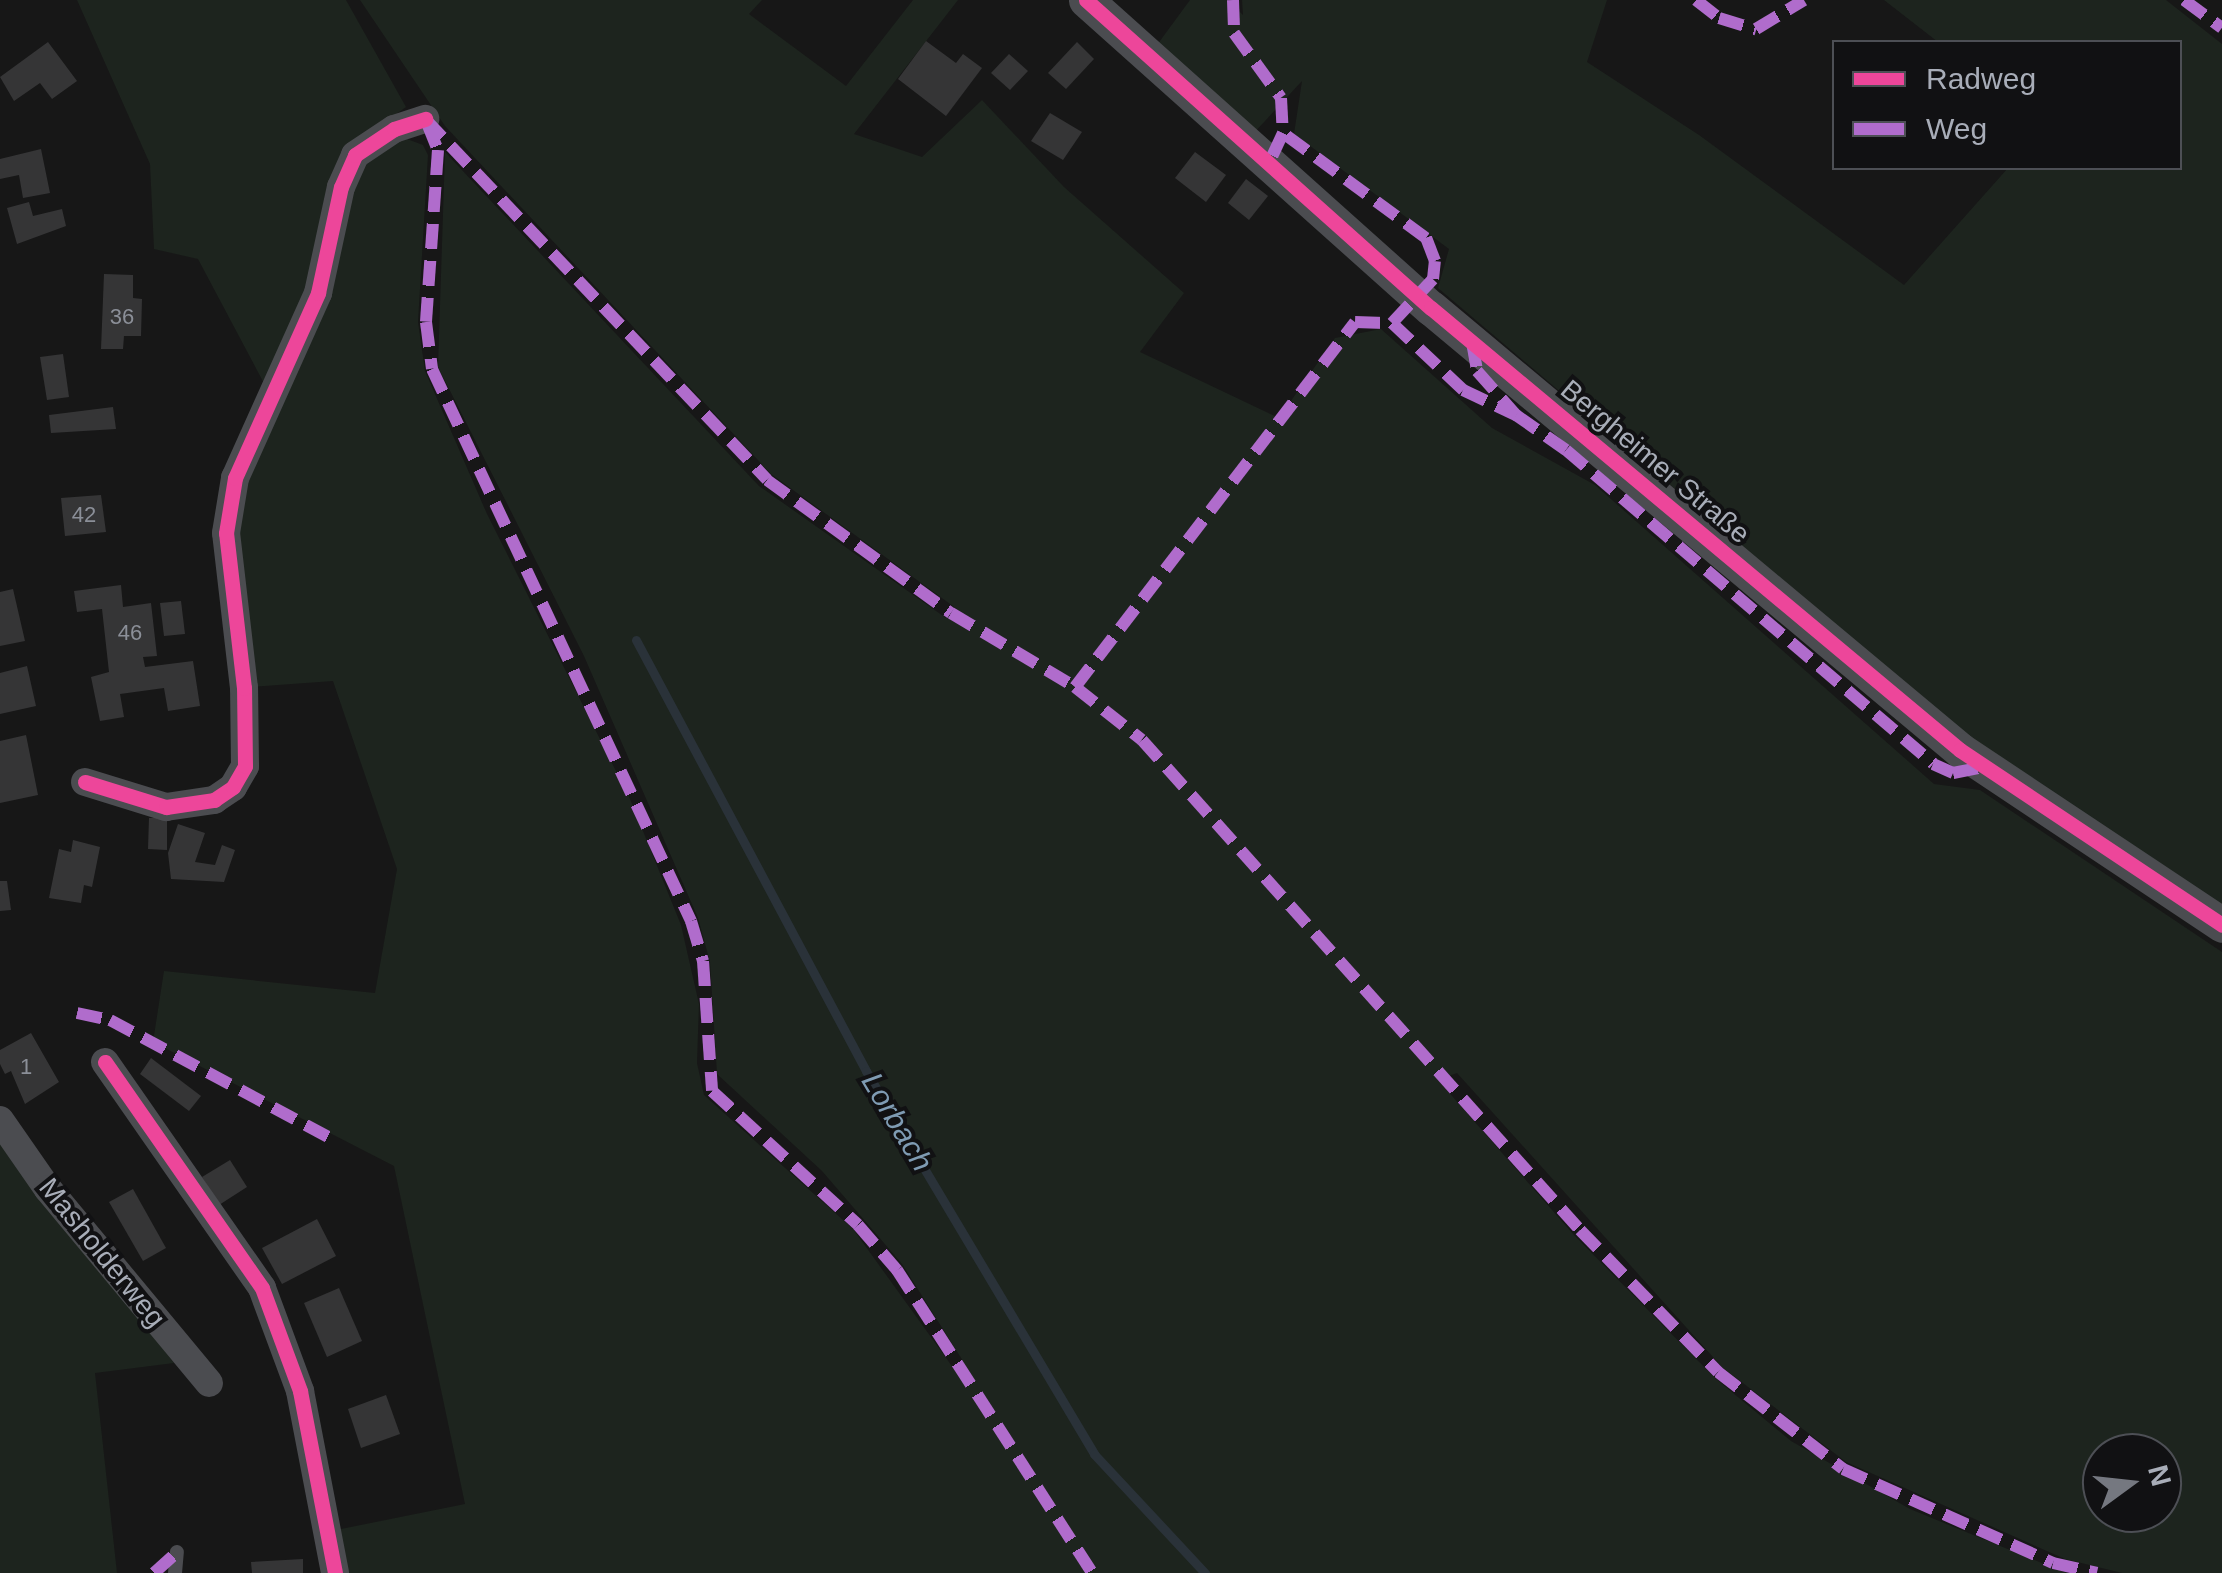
<!DOCTYPE html>
<html>
<head>
<meta charset="utf-8">
<style>
	body { margin:0 }
	#map { position:relative; width:2222px; height:1573px; overflow:hidden; background:#171717; font-family:Arial,sans-serif }
	div>[style] { position:absolute }
	.green>* { inset:0; background:#1d241e }
	.stream>* { height:9px; margin:-4.5px; padding:0 4.5px; transform-origin:4.5px; border-radius:4.5px; background:#2a3239 }
	.building>* { inset:0; background:#353536 }
	.service>* { height:14px; margin:-7px; padding:0 7px; transform-origin:7px; border-radius:7px; background:#4b4c50 }
	.minor>* { height:28px; margin:-14px; padding:0 14px; transform-origin:14px; border-radius:14px; background:#4b4c50 }
	.tertiary>* { height:35px; margin:-17.5px; padding:0 17.5px; transform-origin:17.5px; border-radius:17.5px; background:#4b4c50 }
	.quiet>* { height:12px; margin-top:-6px; transform-origin:0; background:repeating-linear-gradient(90deg,#b06ccc 0 25px,transparent 0 37px) }
	.cycleway>* { height:15px; margin:-7.5px; padding:0 7.5px; transform-origin:7.5px; border-radius:7.5px; background:#ed469a }
	span { translate:-50% -50%; white-space:nowrap; text-align:center; line-height:1.15; -webkit-text-stroke:8px #111113; paint-order:stroke }
	.number-label { font-size:22px; color:#8b8f98 }
	.number-label span { -webkit-text-stroke-width:0 }
	.street-label { font-size:28px; color:#a8adb8 }
	.water-label { font-size:30px; color:#7f9bb3; font-style:italic }
	.legend { position:absolute; left:1832px; top:40px; width:350px; height:130px; box-sizing:border-box; background:#111113; border:2px solid #4d4f55; margin:0; padding:12px 18px; list-style:none; font-size:30px; color:#a8adb8 }
	.legend li { display:flex; align-items:center; gap:20px; height:50px }
	.legend b { width:50px; border:2px solid #4d4f55 }
	.north { position:absolute; left:2082px; top:1433px; width:100px; height:100px; box-sizing:border-box; background:#111113; border:2px solid #4d4f55; border-radius:50%; rotate:75deg; font-size:28px; font-weight:700; line-height:40px; text-align:center; color:#a8adb8 }
	.north::after { content:''; display:block; margin:auto; width:35px; height:45px; background:#757880; clip-path:polygon(50% 0,100% 100%,50% 72%,0 100%) }
</style>
</head>
<body>
<div id="map">
	<div class="green">
		<div style="clip-path:polygon(77px 0,346px 0,406px 107px,350px 147px,312px 294px,267px 389px,198px 259px,154px 249px,150px 164px)"></div>
		<div style="clip-path:polygon(evenodd,360px 0,762px 0,749px 14px,846px 86px,913px 0,958px 0,854px 134px,922px 157px,982px 100px,1064px 187px,1184px 293px,1140px 352px,1279px 418px,1335px 338px,1381px 329px,1492px 428px,1595px 485px,1934px 784px,1980px 790px,2222px 952px,2222px 1573px,2122px 1573px,2065px 1559px,1846px 1462px,1722px 1367px,1457px 1073px,1438px 1080px,1574px 1235px,1715px 1378px,1791px 1441px,1910px 1509px,2066px 1573px,340px 1573px,336px 1530px,465px 1504px,394px 1166px,153px 1042px,164px 971px,375px 993px,397px 869px,333px 681px,251px 687px,235px 587px,241px 475px,359px 159px,399px 136px,423px 145px,428px 155px,418px 322px,425px 371px,487px 514px,630px 799px,681px 925px,699px 1004px,697px 1063px,704px 1095px,853px 1229px,954px 1369px,963px 1361px,902px 1264px,822px 1171px,717px 1074px,710px 962px,698px 918px,584px 656px,438px 367px,445px 152px,759px 486px,946px 618px,957px 609px,771px 474px,445px 126px,360px 0,2102px 1453px,2162px 1453px,2162px 1513px,2102px 1513px,2102px 1453px)"></div>
		<div style="clip-path:polygon(1190px 0,1228px 0,1243px 15px,1242px 0,1607px 0,1587px 62px,1699px 135px,1904px 285px,2008px 168px,2180px 168px,2180px 42px,1938px 42px,1884px 0,2166px 0,2222px 44px,2222px 913px,1952px 724px,1438px 288px,1449px 249px,1294px 134px,1302px 81px,1252px 135px,1154px 49px)"></div>
		<div style="clip-path:polygon(0 1137px,174px 1363px,95px 1373px,117px 1573px,0 1573px)"></div>
	</div>
	<div class="stream">
		<div style="left:636px;top:640px;width:489px;rotate:61.9deg"></div>
		<div style="left:866px;top:1071px;width:446px;rotate:59.2deg"></div>
		<div style="left:1094px;top:1454px;width:163px;rotate:47deg"></div>
	</div>
	<div class="building">
		<div style="clip-path:polygon(926px 41px,956px 63px,963px 54px,982px 68px,946px 116px,898px 79px)"></div>
		<div style="clip-path:polygon(48px 42px,77px 81px,52px 99px,40px 83px,14px 101px,0 77px)"></div>
		<div style="clip-path:polygon(1077px 42px,1094px 59px,1066px 89px,1048px 73px)"></div>
		<div style="clip-path:polygon(1009px 54px,1028px 71px,1010px 90px,991px 73px)"></div>
		<div style="clip-path:polygon(1050px 113px,1082px 132px,1063px 160px,1031px 141px)"></div>
		<div style="clip-path:polygon(41px 149px,50px 193px,23px 198px,19px 175px,0 179px,0 159px)"></div>
		<div style="clip-path:polygon(1195px 152px,1226px 175px,1206px 202px,1175px 178px)"></div>
		<div style="clip-path:polygon(1246px 179px,1268px 196px,1249px 220px,1228px 203px)"></div>
		<div style="clip-path:polygon(29px 202px,33px 216px,62px 209px,66px 226px,17px 244px,7px 208px)"></div>
		<div style="clip-path:polygon(104px 274px,133px 275px,133px 298px,142px 299px,141px 336px,124px 336px,123px 349px,101px 349px)"></div>
		<div style="clip-path:polygon(63px 354px,69px 397px,47px 400px,40px 357px)"></div>
		<div style="clip-path:polygon(113px 407px,116px 429px,51px 433px,49px 415px)"></div>
		<div style="clip-path:polygon(101px 495px,106px 532px,65px 536px,61px 498px)"></div>
		<div style="clip-path:polygon(121px 585px,123px 607px,151px 603px,157px 656px,143px 657px,145px 667px,193px 661px,200px 706px,168px 711px,164px 688px,120px 694px,124px 717px,100px 721px,91px 677px,109px 672px,102px 609px,77px 612px,74px 591px)"></div>
		<div style="clip-path:polygon(13px 589px,25px 641px,0 646px,0 592px)"></div>
		<div style="clip-path:polygon(181px 601px,185px 634px,164px 636px,160px 603px)"></div>
		<div style="clip-path:polygon(27px 666px,36px 706px,0 714px,0 673px)"></div>
		<div style="clip-path:polygon(26px 735px,38px 795px,0 803px,0 741px)"></div>
		<div style="clip-path:polygon(149px 818px,167px 818px,167px 850px,148px 849px)"></div>
		<div style="clip-path:polygon(178px 824px,205px 833px,195px 862px,215px 865px,222px 845px,235px 850px,224px 882px,171px 879px,168px 853px)"></div>
		<div style="clip-path:polygon(73px 840px,100px 847px,92px 887px,84px 885px,81px 903px,49px 898px,59px 849px,71px 852px)"></div>
		<div style="clip-path:polygon(0 881px,7px 881px,11px 910px,0 911px)"></div>
		<div style="clip-path:polygon(31px 1033px,59px 1082px,25px 1104px,11px 1071px,5px 1074px,0 1064px,0 1050px)"></div>
		<div style="clip-path:polygon(151px 1058px,201px 1096px,189px 1111px,140px 1074px)"></div>
		<div style="clip-path:polygon(230px 1160px,247px 1187px,219px 1205px,202px 1177px)"></div>
		<div style="clip-path:polygon(133px 1189px,166px 1248px,143px 1261px,109px 1202px)"></div>
		<div style="clip-path:polygon(317px 1219px,336px 1256px,282px 1284px,262px 1248px)"></div>
		<div style="clip-path:polygon(339px 1288px,362px 1341px,327px 1357px,304px 1303px)"></div>
		<div style="clip-path:polygon(386px 1395px,400px 1434px,361px 1448px,348px 1409px)"></div>
		<div style="clip-path:polygon(303px 1559px,303px 1573px,252px 1573px,251px 1562px)"></div>
	</div>
	<div class="service">
		<div style="left:175px;top:1573px;width:21px;rotate:-85deg"></div>
	</div>
	<div class="minor">
		<div style="left:85px;top:782px;width:85px;rotate:17.2deg"></div>
		<div style="left:166px;top:807px;width:49px;rotate:-8.3deg"></div>
		<div style="left:214px;top:800px;width:23px;rotate:-34deg"></div>
		<div style="left:233px;top:787px;width:24px;rotate:-60deg"></div>
		<div style="left:245px;top:766px;width:78px;rotate:-90.7deg"></div>
		<div style="left:244px;top:688px;width:156px;rotate:-96.6deg"></div>
		<div style="left:226px;top:533px;width:56px;rotate:-80.7deg"></div>
		<div style="left:235px;top:478px;width:203px;rotate:-65.8deg"></div>
		<div style="left:318px;top:293px;width:108px;rotate:-77.8deg"></div>
		<div style="left:341px;top:187px;width:35px;rotate:-66deg"></div>
		<div style="left:355px;top:155px;width:47px;rotate:-33.7deg"></div>
		<div style="left:394px;top:129px;width:33px;rotate:-18deg"></div>
		<div style="left:105px;top:1062px;width:275px;rotate:55.2deg"></div>
		<div style="left:262px;top:1288px;width:110px;rotate:69.7deg"></div>
		<div style="left:300px;top:1391px;width:185px;rotate:79.1deg"></div>
		<div style="left:0;top:1120px;width:84px;rotate:55.2deg"></div>
		<div style="left:48px;top:1189px;width:252px;rotate:50.3deg"></div>
	</div>
	<div class="tertiary">
		<div style="left:1086px;top:0;width:462px;rotate:41.8deg"></div>
		<div style="left:1431px;top:308px;width:689px;rotate:39.88deg"></div>
		<div style="left:1960px;top:750px;width:315px;rotate:33.7deg"></div>
	</div>
	<div class="quiet">
		<div style="left:1233px;top:0;width:33px;rotate:88deg"></div>
		<div style="left:1234px;top:33px;width:80px;rotate:54.1deg"></div>
		<div style="left:1281px;top:98px;width:35px;rotate:87deg"></div>
		<div style="left:1283px;top:133px;width:33px;rotate:115deg"></div>
		<div style="left:1696px;top:0;width:29px;rotate:38deg"></div>
		<div style="left:1719px;top:18px;width:39px;rotate:17deg"></div>
		<div style="left:1756px;top:29px;width:56px;rotate:-31.1deg"></div>
		<div style="left:2184px;top:0;width:47px;rotate:36.4deg"></div>
		<div style="left:425px;top:119px;width:497px;rotate:46.5deg"></div>
		<div style="left:767px;top:480px;width:227px;rotate:35.9deg"></div>
		<div style="left:951px;top:613px;width:144px;rotate:30.8deg"></div>
		<div style="left:1075px;top:687px;width:85px;rotate:38.3deg"></div>
		<div style="left:1142px;top:740px;width:657px;rotate:48.21deg"></div>
		<div style="left:1580px;top:1230px;width:198px;rotate:45.8deg"></div>
		<div style="left:1718px;top:1372px;width:158px;rotate:37.8deg"></div>
		<div style="left:1843px;top:1469px;width:230px;rotate:24.1deg"></div>
		<div style="left:2053px;top:1563px;width:45px;rotate:12.8deg"></div>
		<div style="left:427px;top:123px;width:29px;rotate:68deg"></div>
		<div style="left:438px;top:150px;width:172px;rotate:94deg"></div>
		<div style="left:426px;top:322px;width:47px;rotate:82.7deg"></div>
		<div style="left:432px;top:369px;width:610px;rotate:64.86deg"></div>
		<div style="left:691px;top:921px;width:42px;rotate:73.3deg"></div>
		<div style="left:703px;top:961px;width:130px;rotate:86deg"></div>
		<div style="left:712px;top:1091px;width:198px;rotate:42.5deg"></div>
		<div style="left:858px;top:1225px;width:60px;rotate:49.1deg"></div>
		<div style="left:897px;top:1270px;width:360px;rotate:57.2deg"></div>
		<div style="left:1392px;top:323px;width:98px;rotate:43.3deg"></div>
		<div style="left:1463px;top:390px;width:59px;rotate:25.3deg"></div>
		<div style="left:1516px;top:415px;width:61px;rotate:35deg"></div>
		<div style="left:1566px;top:450px;width:483px;rotate:40.5deg"></div>
		<div style="left:1933px;top:764px;width:22px;rotate:24deg"></div>
		<div style="left:1953px;top:773px;width:33px;rotate:-11deg"></div>
		<div style="left:1472px;top:342px;width:29px;rotate:80deg"></div>
		<div style="left:1477px;top:371px;width:59px;rotate:48.4deg"></div>
		<div style="left:1075px;top:687px;width:460px;rotate:-52.5deg"></div>
		<div style="left:1355px;top:322px;width:37px;rotate:2deg"></div>
		<div style="left:1392px;top:323px;width:60px;rotate:-47deg"></div>
		<div style="left:1433px;top:279px;width:18px;rotate:-84deg"></div>
		<div style="left:1435px;top:261px;width:25px;rotate:-111deg"></div>
		<div style="left:1426px;top:238px;width:177px;rotate:-143.7deg"></div>
		<div style="left:77px;top:1013px;width:34px;rotate:12deg"></div>
		<div style="left:110px;top:1020px;width:250px;rotate:28.2deg"></div>
		<div style="left:154px;top:1573px;width:31px;rotate:-42deg"></div>
	</div>
	<div class="cycleway">
		<div style="left:1086px;top:0;width:462px;rotate:41.8deg"></div>
		<div style="left:1431px;top:308px;width:689px;rotate:39.88deg"></div>
		<div style="left:1960px;top:750px;width:315px;rotate:33.7deg"></div>
		<div style="left:85px;top:782px;width:85px;rotate:17.2deg"></div>
		<div style="left:166px;top:807px;width:49px;rotate:-8.3deg"></div>
		<div style="left:214px;top:800px;width:23px;rotate:-34deg"></div>
		<div style="left:233px;top:787px;width:24px;rotate:-60deg"></div>
		<div style="left:245px;top:766px;width:78px;rotate:-90.7deg"></div>
		<div style="left:244px;top:688px;width:156px;rotate:-96.6deg"></div>
		<div style="left:226px;top:533px;width:56px;rotate:-80.7deg"></div>
		<div style="left:235px;top:478px;width:203px;rotate:-65.8deg"></div>
		<div style="left:318px;top:293px;width:108px;rotate:-77.8deg"></div>
		<div style="left:341px;top:187px;width:35px;rotate:-66deg"></div>
		<div style="left:355px;top:155px;width:47px;rotate:-33.7deg"></div>
		<div style="left:394px;top:129px;width:33px;rotate:-18deg"></div>
		<div style="left:105px;top:1062px;width:275px;rotate:55.2deg"></div>
		<div style="left:262px;top:1288px;width:110px;rotate:69.7deg"></div>
		<div style="left:300px;top:1391px;width:185px;rotate:79.1deg"></div>
	</div>
	<div class="number-label">
		<span style="left:122px;top:317px">36</span>
		<span style="left:84px;top:515px">42</span>
		<span style="left:130px;top:633px">46</span>
		<span style="left:26px;top:1067px">1</span>
	</div>
	<div class="street-label">
		<span style="left:1655px;top:462px;rotate:40deg">Bergheimer Straße</span>
		<span style="left:102px;top:1253px;rotate:51deg">Masholderweg</span>
	</div>
	<div class="water-label">
		<span style="left:897px;top:1122px;rotate:59deg">Lorbach</span>
	</div>
	<ul class="legend">
	<li><b style="height:12px;background:#ed469a"></b>Radweg</li>
	<li><b style="height:12px;background:#b06ccc"></b>Weg</li>
	</ul>
	<div class="north">N</div>
</div>
</body>
</html>
